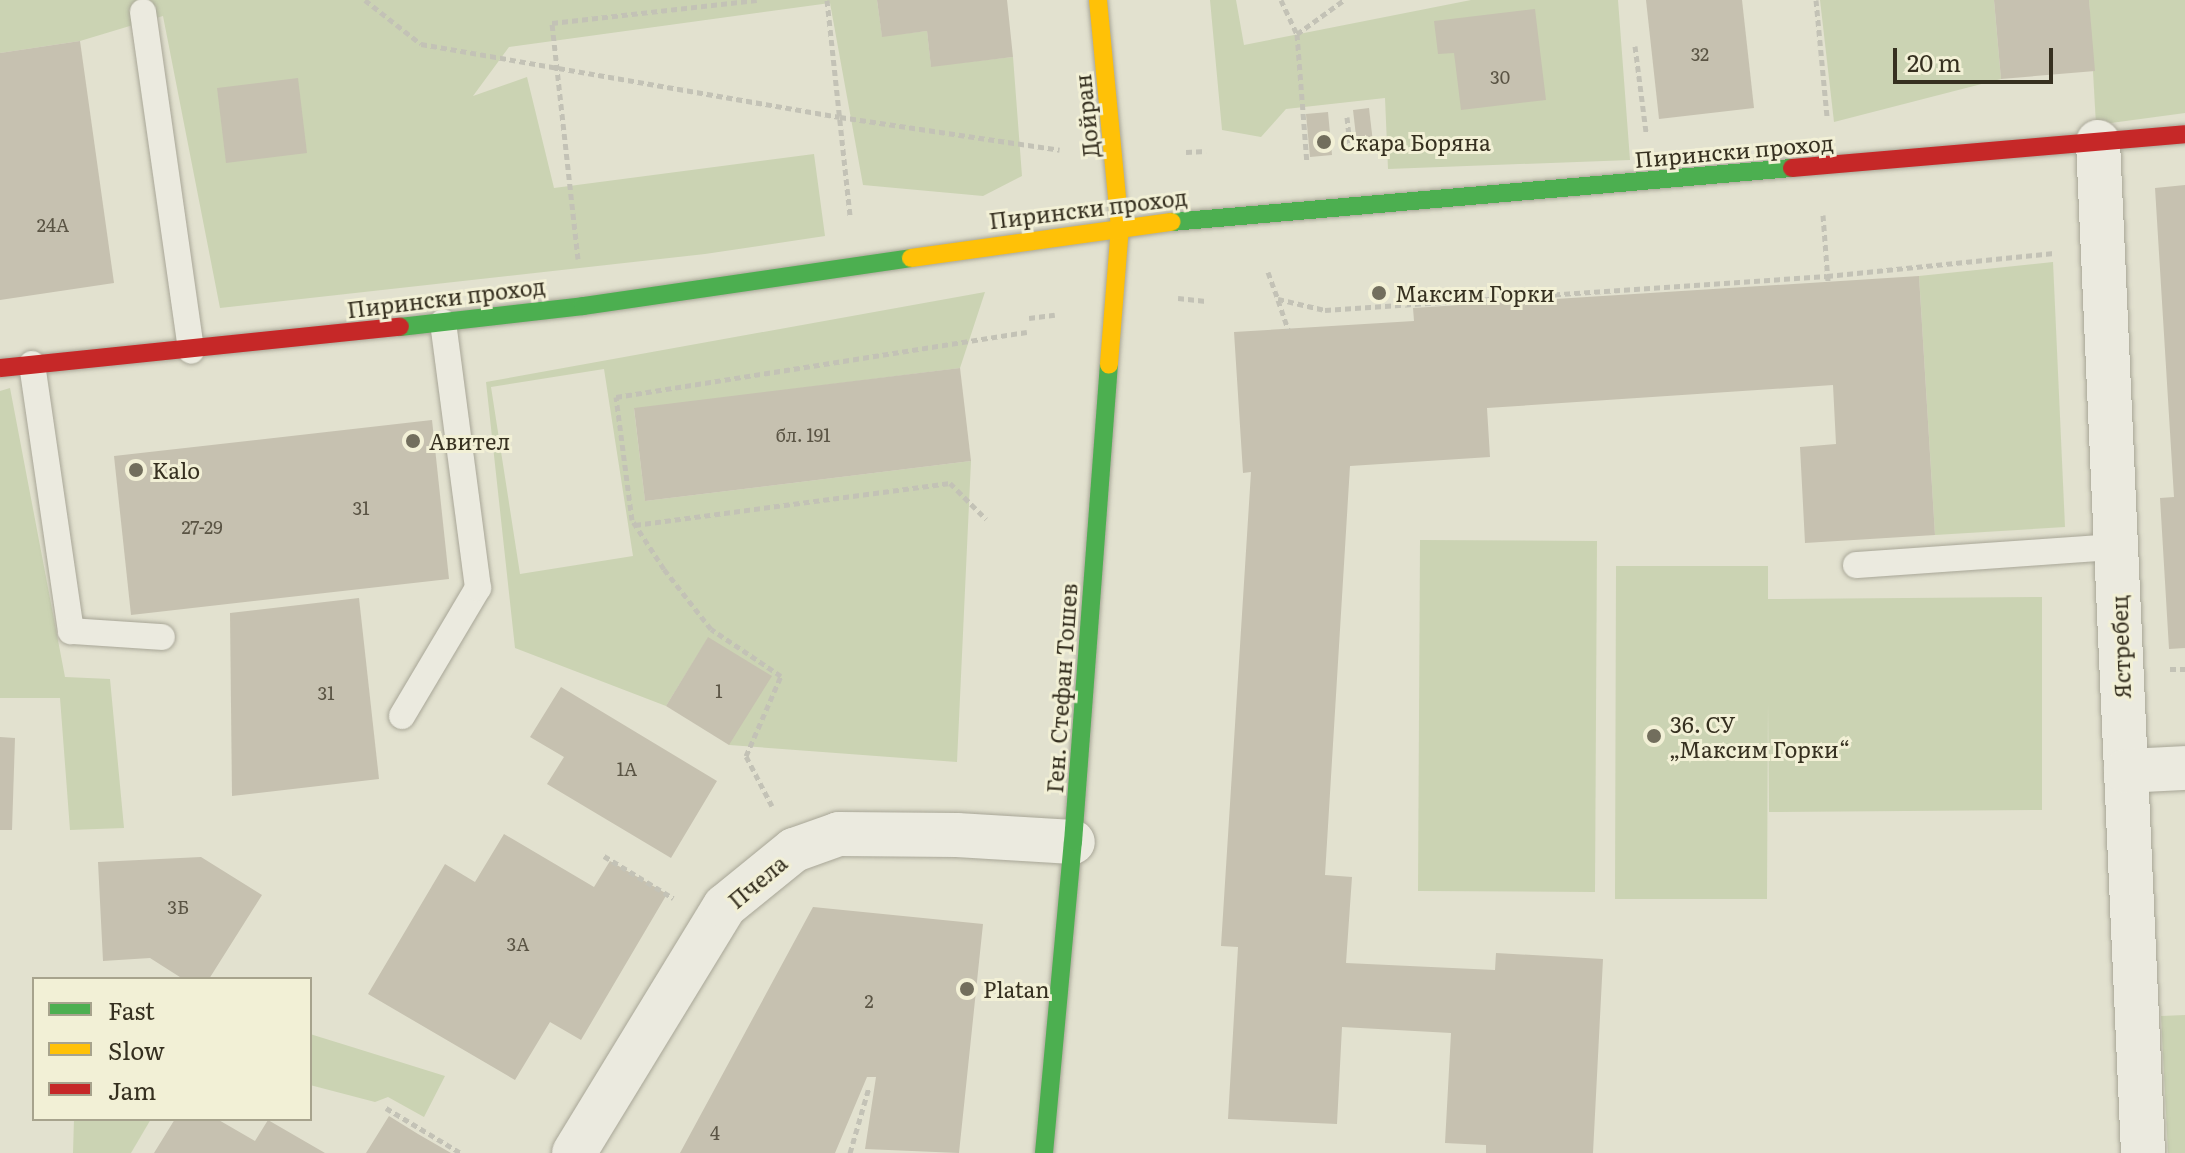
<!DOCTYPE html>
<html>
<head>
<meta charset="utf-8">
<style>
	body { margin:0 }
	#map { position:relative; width:2185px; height:1153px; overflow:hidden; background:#e2e1cf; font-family:Literata,serif }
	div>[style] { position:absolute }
	.green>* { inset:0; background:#cbd3b3 }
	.building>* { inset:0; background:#c6c1b0 }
	.path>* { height:5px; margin-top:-2.5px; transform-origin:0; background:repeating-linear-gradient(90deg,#c3c2b6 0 6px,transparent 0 10px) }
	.roads { filter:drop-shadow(0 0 2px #a8a697) drop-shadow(0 0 2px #a8a697) }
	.lane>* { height:26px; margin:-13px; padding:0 13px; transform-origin:13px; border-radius:13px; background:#ebeadf }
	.street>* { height:44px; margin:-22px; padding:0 22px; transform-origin:22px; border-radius:22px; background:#ebeadf }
	.fast>* { height:18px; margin:-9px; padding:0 9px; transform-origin:9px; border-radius:9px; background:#4caf50 }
	.slow>* { height:18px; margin:-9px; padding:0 9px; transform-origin:9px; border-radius:9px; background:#ffc107 }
	.jam>* { height:18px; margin:-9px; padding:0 9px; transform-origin:9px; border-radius:9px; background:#c62828 }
	.dots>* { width:22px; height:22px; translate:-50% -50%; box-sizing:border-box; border:4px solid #f2f0d6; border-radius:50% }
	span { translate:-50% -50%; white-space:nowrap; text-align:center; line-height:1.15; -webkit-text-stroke:6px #f2f0d6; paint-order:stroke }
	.number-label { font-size:18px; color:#5a5444 }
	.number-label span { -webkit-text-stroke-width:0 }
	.street-label { font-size:22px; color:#363020 }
	.poi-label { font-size:22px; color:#363020 }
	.left { translate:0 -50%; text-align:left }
	.legend { position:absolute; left:32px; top:977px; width:280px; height:144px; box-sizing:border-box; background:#f2f0d6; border:2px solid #a7a38d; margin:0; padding:10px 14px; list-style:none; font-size:24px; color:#363020 }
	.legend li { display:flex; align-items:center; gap:16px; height:40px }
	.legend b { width:40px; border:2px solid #a7a38d }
	.scale { position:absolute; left:1893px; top:48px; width:160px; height:36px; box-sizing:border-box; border:4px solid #363020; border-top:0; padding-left:10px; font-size:24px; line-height:28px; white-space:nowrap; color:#363020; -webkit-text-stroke:6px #f2f0d6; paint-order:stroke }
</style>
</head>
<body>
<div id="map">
	<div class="green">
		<div style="clip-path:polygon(0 0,877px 0,882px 36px,927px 31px,931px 66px,1013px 57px,1022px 176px,983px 196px,863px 185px,830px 3px,509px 47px,473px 96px,527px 77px,554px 188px,814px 154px,825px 236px,705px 254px,220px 308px,163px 16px,80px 41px,0 53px)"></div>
		<div style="clip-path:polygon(1210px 0,1236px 0,1244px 45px,1471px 0,1618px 0,1630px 160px,1388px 169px,1385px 98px,1286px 109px,1261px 137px,1222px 130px)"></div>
		<div style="clip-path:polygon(1820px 0,1994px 0,2001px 79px,1834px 122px)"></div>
		<div style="clip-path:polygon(2089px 0,2185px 0,2185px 113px,2096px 125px)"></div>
		<div style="clip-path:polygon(2053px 262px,2065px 527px,1935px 535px,1919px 276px)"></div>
		<div style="clip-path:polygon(evenodd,985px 292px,960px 368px,634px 409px,645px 501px,971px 461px,957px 762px,729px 745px,708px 638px,666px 706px,515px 648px,486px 382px,985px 292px,604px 369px,633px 556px,520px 574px,491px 387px,604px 369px)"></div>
		<div style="clip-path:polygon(10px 388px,65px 677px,110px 679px,124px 828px,70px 830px,60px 698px,0 698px,0 391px)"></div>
		<div style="clip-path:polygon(1420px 540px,1597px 541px,1595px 892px,1418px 891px)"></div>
		<div style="clip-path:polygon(1616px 566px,1768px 566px,1768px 599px,2042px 597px,2042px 810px,1769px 812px,1768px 702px,1767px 899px,1615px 899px)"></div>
		<div style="clip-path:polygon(2185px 1015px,2185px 1153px,2168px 1153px,2161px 1016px)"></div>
		<div style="clip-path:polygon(310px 1034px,352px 1047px,445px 1076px,424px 1117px,388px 1097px,375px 1102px,310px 1085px)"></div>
		<div style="clip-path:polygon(74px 1119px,151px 1119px,131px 1153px,73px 1153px)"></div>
	</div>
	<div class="building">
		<div style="clip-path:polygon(877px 0,1007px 0,1013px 57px,931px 67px,927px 31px,882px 37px)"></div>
		<div style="clip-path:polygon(1646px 0,1742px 0,1754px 108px,1659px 119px)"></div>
		<div style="clip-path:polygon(1994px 0,2089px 0,2095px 71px,2001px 79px)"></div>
		<div style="clip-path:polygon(1535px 9px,1546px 100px,1461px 110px,1454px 53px,1438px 54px,1434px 21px)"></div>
		<div style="clip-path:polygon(80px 41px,114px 283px,0 300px,0 53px)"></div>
		<div style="clip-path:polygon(298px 78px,307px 153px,226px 163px,217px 88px)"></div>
		<div style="clip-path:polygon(1369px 108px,1374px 151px,1358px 153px,1353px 110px)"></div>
		<div style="clip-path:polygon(1328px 112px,1332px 155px,1310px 157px,1306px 114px)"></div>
		<div style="clip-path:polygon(2185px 185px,2185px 648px,2169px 649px,2160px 498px,2174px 497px,2155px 188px)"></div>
		<div style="clip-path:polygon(1919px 276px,1935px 535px,1805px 543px,1800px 447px,1836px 444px,1833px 385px,1487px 408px,1490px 457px,1350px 466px,1325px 875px,1352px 877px,1346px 963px,1495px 970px,1496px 953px,1603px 959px,1593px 1153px,1486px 1153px,1486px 1145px,1445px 1143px,1451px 1033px,1342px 1027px,1337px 1124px,1228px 1119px,1238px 947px,1221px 946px,1251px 472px,1243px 473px,1234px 332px,1414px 321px,1413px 308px)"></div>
		<div style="clip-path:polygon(960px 368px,971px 461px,645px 501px,634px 408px)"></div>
		<div style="clip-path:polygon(432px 420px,449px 579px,131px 615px,114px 456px)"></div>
		<div style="clip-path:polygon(359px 598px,379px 779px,232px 796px,230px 613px)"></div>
		<div style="clip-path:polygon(708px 637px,772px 676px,729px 745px,666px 706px)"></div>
		<div style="clip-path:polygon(561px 687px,717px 781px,671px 858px,547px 784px,564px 757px,530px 737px)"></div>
		<div style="clip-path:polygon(0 737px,15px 738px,12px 830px,0 830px)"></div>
		<div style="clip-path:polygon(504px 834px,594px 887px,610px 861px,667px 894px,581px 1040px,550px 1022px,515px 1080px,368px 994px,445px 864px,475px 882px)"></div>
		<div style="clip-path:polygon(201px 857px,262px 895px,209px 979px,183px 979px,150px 958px,103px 961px,98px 862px)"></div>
		<div style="clip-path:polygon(813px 907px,983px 924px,959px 1153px,865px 1149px,876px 1077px,867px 1077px,835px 1153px,680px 1153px)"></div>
		<div style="clip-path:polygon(389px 1116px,418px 1134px,451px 1153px,366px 1153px)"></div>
		<div style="clip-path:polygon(175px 1119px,217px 1119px,255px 1141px,268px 1120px,325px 1153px,154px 1153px)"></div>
	</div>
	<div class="path">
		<div style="left:365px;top:0;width:71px;rotate:38.2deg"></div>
		<div style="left:421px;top:44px;width:425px;rotate:9.9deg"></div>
		<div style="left:840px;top:117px;width:222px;rotate:8.5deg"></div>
		<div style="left:827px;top:0;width:217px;rotate:83.9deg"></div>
		<div style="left:1281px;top:0;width:38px;rotate:65deg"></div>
		<div style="left:1297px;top:34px;width:129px;rotate:85.6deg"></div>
		<div style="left:1816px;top:0;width:118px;rotate:84.6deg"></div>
		<div style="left:1297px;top:34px;width:58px;rotate:-35.9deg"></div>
		<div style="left:1635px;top:46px;width:87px;rotate:82.7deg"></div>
		<div style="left:1347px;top:117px;width:39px;rotate:84deg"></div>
		<div style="left:1186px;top:152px;width:20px;rotate:-3deg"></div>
		<div style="left:1823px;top:215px;width:67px;rotate:85.7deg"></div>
		<div style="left:578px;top:259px;width:237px;rotate:-96.3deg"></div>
		<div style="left:552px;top:23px;width:206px;rotate:-6.4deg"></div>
		<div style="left:1268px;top:272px;width:29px;rotate:70deg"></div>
		<div style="left:1278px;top:299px;width:48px;rotate:13.2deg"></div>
		<div style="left:1325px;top:310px;width:503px;rotate:-3.87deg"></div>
		<div style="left:1827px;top:276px;width:228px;rotate:-5.8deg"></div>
		<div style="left:1178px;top:298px;width:28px;rotate:6deg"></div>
		<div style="left:1278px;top:300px;width:31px;rotate:71deg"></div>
		<div style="left:1029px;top:318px;width:26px;rotate:-7deg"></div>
		<div style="left:635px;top:525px;width:318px;rotate:-7.6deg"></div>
		<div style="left:950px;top:483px;width:51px;rotate:45deg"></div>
		<div style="left:2170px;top:669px;width:15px"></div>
		<div style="left:772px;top:806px;width:56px;rotate:-117.5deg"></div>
		<div style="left:746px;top:756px;width:87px;rotate:-66.4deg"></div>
		<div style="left:781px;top:676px;width:84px;rotate:-146.1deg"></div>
		<div style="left:711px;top:629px;width:76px;rotate:-128.1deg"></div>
		<div style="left:664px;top:569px;width:59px;rotate:-123.1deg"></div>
		<div style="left:632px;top:520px;width:124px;rotate:-97.4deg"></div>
		<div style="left:616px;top:397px;width:416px;rotate:-9deg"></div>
		<div style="left:604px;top:856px;width:81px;rotate:31.3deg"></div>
		<div style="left:386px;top:1108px;width:87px;rotate:31deg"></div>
		<div style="left:850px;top:1153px;width:69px;rotate:-73.9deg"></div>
	</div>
	<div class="roads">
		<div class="lane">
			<div style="left:143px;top:12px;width:342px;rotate:81.9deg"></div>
			<div style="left:32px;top:364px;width:270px;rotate:81.7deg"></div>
			<div style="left:71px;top:631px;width:91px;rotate:3.8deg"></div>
			<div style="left:1856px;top:565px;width:261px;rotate:-4deg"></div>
			<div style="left:402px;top:716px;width:149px;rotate:-59.3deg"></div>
			<div style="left:478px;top:588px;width:268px;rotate:-97.5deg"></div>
		</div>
		<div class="street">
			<div style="left:2098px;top:142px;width:1012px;rotate:87.45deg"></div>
			<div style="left:2126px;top:771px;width:59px;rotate:-2.9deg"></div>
			<div style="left:574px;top:1153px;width:289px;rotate:-58.6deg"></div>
			<div style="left:725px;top:906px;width:89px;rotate:-39.1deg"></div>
			<div style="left:794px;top:850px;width:48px;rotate:-19.6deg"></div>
			<div style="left:839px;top:834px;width:118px;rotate:0.5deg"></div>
			<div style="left:957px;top:835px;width:116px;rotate:3.5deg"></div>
		</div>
		<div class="fast">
			<div style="left:1172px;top:222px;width:622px;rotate:-4.98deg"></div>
			<div style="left:400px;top:327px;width:184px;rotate:-6.5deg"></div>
			<div style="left:583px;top:306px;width:331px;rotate:-8.3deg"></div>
			<div style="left:1044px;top:1153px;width:312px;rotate:-84.7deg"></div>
			<div style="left:1073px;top:842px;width:478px;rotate:-85.7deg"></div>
		</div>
		<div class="slow">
			<div style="left:1098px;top:0;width:228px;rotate:84.5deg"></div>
			<div style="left:1120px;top:227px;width:138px;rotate:94.6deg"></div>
			<div style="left:911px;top:258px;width:263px;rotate:-7.9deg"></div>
		</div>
		<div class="jam">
			<div style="left:1792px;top:168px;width:394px;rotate:-4.9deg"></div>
			<div style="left:0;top:368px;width:402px;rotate:-5.9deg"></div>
		</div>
	</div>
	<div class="dots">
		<div style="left:1324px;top:142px;background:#726e5d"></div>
		<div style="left:1379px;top:293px;background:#726e5d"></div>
		<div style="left:413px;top:441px;background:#726e5d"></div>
		<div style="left:136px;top:470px;background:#726e5d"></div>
		<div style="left:1654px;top:736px;background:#726e5d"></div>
		<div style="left:967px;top:989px;background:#726e5d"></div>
	</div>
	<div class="number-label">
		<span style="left:1700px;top:54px">32</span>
		<span style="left:1500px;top:77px">30</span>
		<span style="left:53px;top:225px">24А</span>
		<span style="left:803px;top:435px">бл. 191</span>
		<span style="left:361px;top:508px">31</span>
		<span style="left:202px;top:527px">27-29</span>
		<span style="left:719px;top:691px">1</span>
		<span style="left:326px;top:693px">31</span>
		<span style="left:627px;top:769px">1А</span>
		<span style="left:178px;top:907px">3Б</span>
		<span style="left:518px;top:944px">3А</span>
		<span style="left:869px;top:1001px">2</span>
		<span style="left:715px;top:1133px">4</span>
	</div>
	<div class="street-label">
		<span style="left:1086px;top:116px;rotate:-96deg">Дойран</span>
		<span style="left:1734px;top:150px;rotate:-5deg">Пирински проход</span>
		<span style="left:1088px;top:208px;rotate:-7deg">Пирински проход</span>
		<span style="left:446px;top:297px;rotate:-7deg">Пирински проход</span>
		<span style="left:2120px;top:647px;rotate:-92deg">Ястребец</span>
		<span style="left:1061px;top:688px;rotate:-86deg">Ген. Стефан Тошев</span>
		<span style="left:757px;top:881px;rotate:-40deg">Пчела</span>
	</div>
	<div class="poi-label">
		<span class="left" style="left:1340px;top:142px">Скара Боряна</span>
		<span class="left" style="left:1395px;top:293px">Максим Горки</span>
		<span class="left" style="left:429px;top:441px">Авител</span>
		<span class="left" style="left:152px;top:470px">Kalo</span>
		<span class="left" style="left:1670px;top:736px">36. СУ<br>„Максим Горки“</span>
		<span class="left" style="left:983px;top:989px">Platan</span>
	</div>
	<ul class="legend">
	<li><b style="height:10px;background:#4caf50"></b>Fast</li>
	<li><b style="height:10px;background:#ffc107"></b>Slow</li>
	<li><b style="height:10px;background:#c62828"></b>Jam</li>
	</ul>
	<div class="scale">20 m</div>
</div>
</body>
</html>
